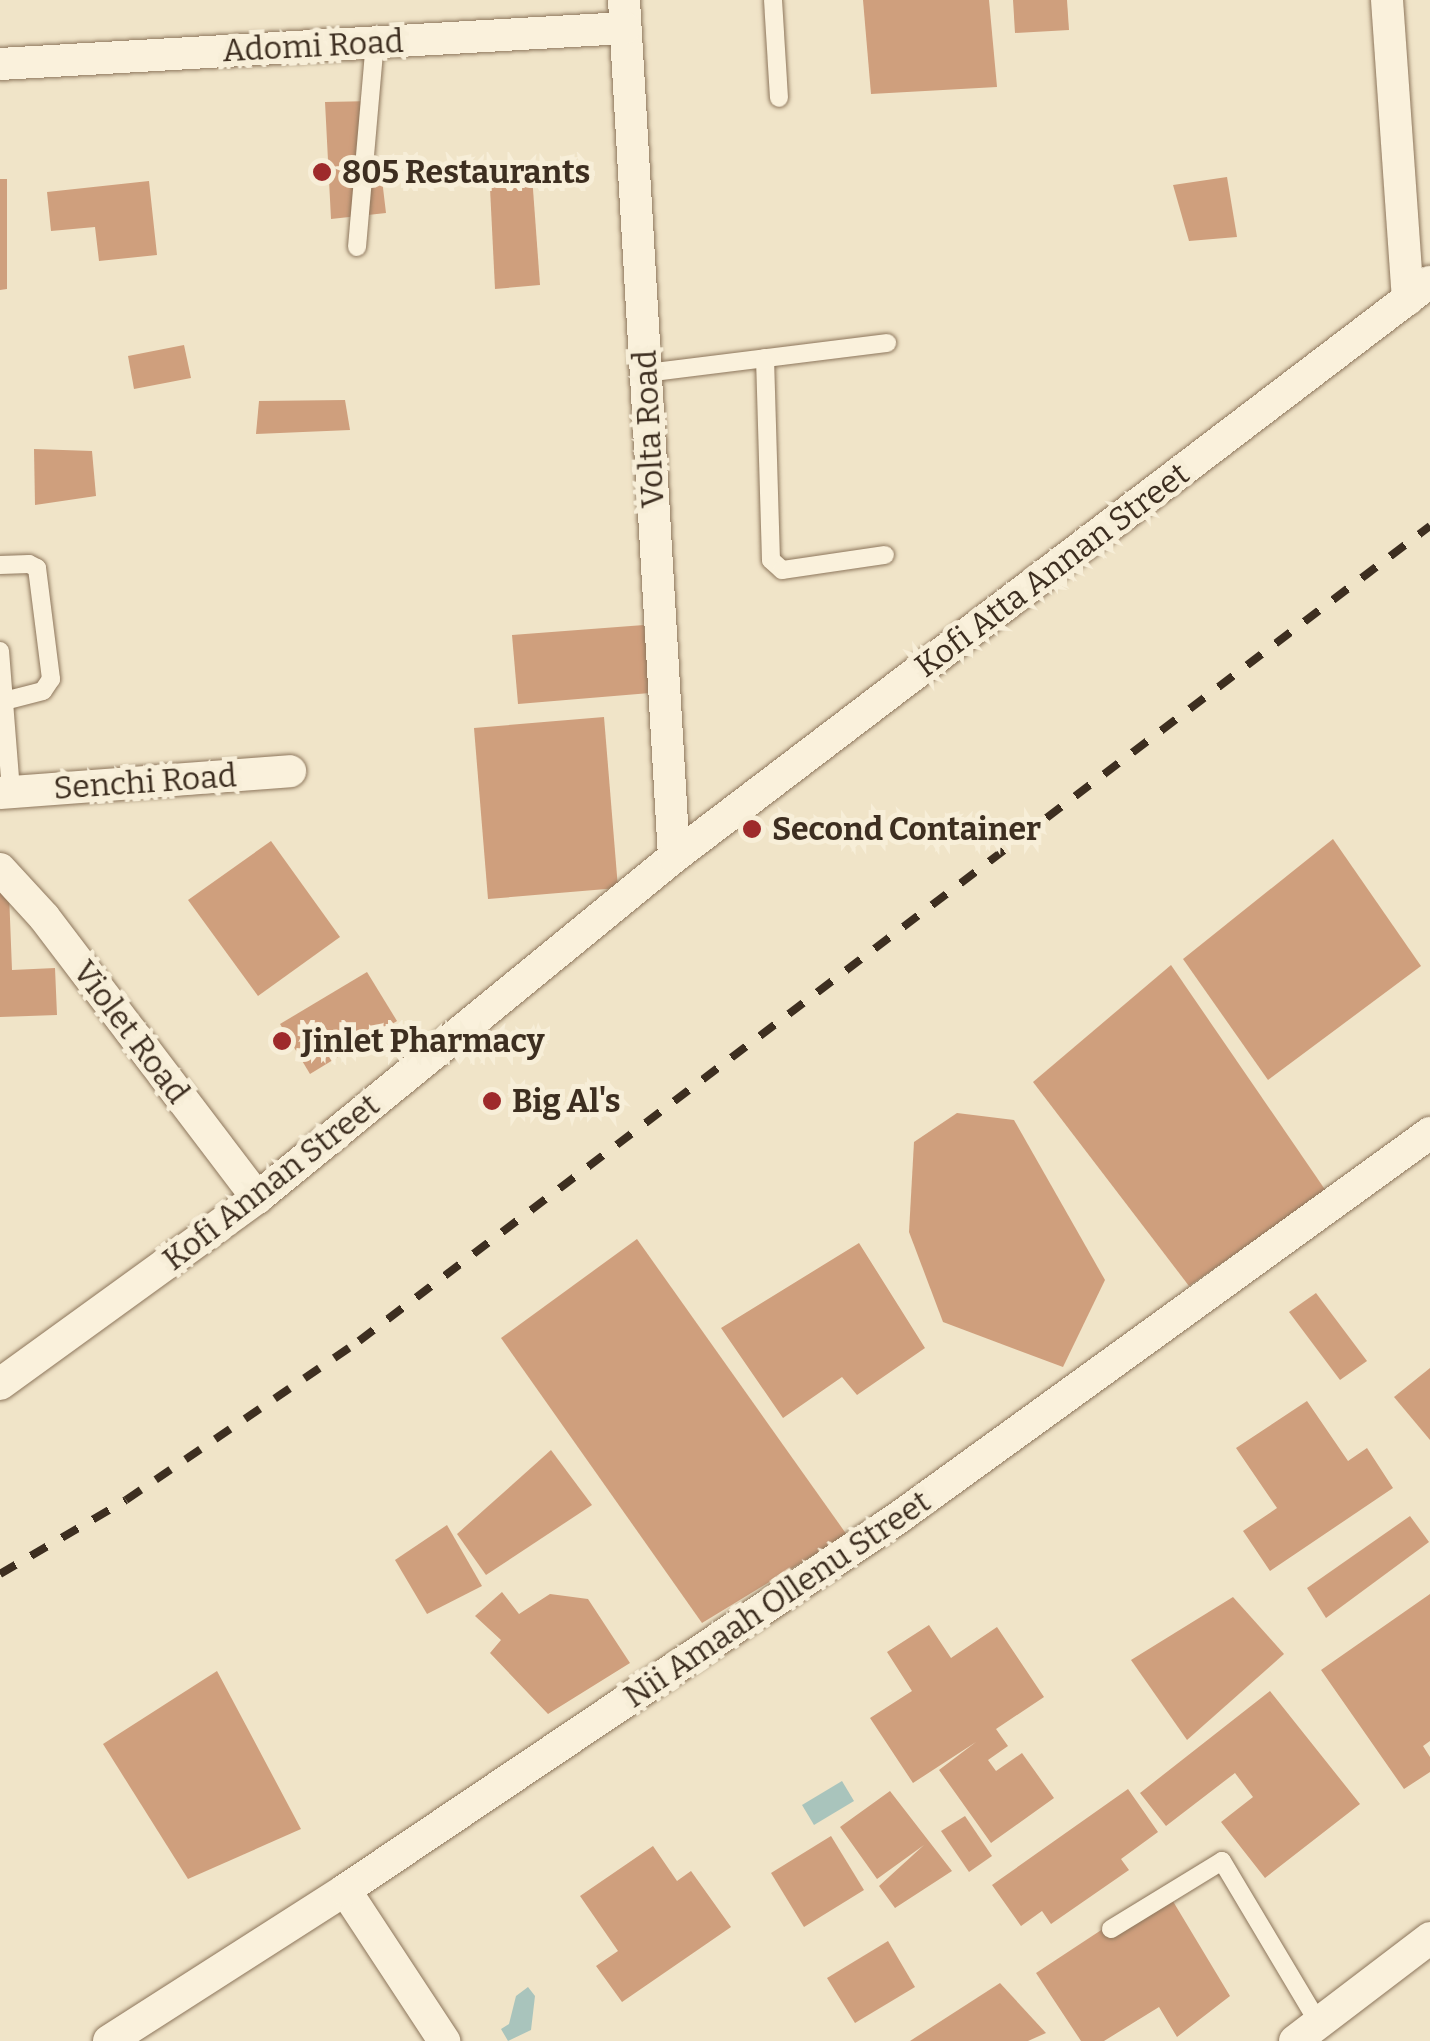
<!DOCTYPE html>
<html>
<head>
<meta charset="utf-8">
<style>
	body { margin:0 }
	#map { position:relative; width:1430px; height:2041px; overflow:hidden; background:#f0e4c8; font-family:Bitter,serif }
	div>[style] { position:absolute }
	.water>* { inset:0; background:#a9c4bc }
	.building>* { inset:0; background:#cf9f7d }
	.roads { filter:drop-shadow(0 0 2px #8d765c) drop-shadow(0 0 2px #8d765c) }
	.lane>* { height:18px; margin:-9px; padding:0 9px; transform-origin:9px; border-radius:9px; background:#faf1dc }
	.street>* { height:32px; margin:-16px; padding:0 16px; transform-origin:16px; border-radius:16px; background:#faf1dc }
	.rail>* { height:8px; margin-top:-4px; transform-origin:0; background:repeating-linear-gradient(90deg,#3d2e20 0 18px,transparent 0 36px) }
	.dots>* { width:28px; height:28px; translate:-50% -50%; box-sizing:border-box; border:5px solid #f7eed8; border-radius:50% }
	span { translate:-50% -50%; white-space:nowrap; text-align:center; line-height:1.15; -webkit-text-stroke:10px #f7eed8; paint-order:stroke }
	.street-label { font-size:32px; color:#3d2e20 }
	.poi-label { font-size:32px; color:#3d2e20; font-weight:700 }
	.left { translate:0 -50%; text-align:left }
</style>
</head>
<body>
<div id="map">
	<div class="water">
		<div style="clip-path:polygon(842px 1781px,854px 1801px,814px 1825px,802px 1805px)"></div>
		<div style="clip-path:polygon(528px 1987px,535px 1996px,531px 2030px,508px 2041px,501px 2029px,509px 2024px,516px 1996px)"></div>
	</div>
	<div class="building">
		<div style="clip-path:polygon(863px 0,989px 0,997px 87px,871px 94px)"></div>
		<div style="clip-path:polygon(1013px 0,1067px 0,1069px 30px,1015px 33px)"></div>
		<div style="clip-path:polygon(374px 101px,369px 172px,381px 171px,386px 213px,331px 219px,325px 102px)"></div>
		<div style="clip-path:polygon(531px 162px,540px 285px,495px 289px,489px 168px)"></div>
		<div style="clip-path:polygon(1227px 177px,1237px 237px,1189px 241px,1173px 185px)"></div>
		<div style="clip-path:polygon(0 179px,7px 179px,7px 289px,0 290px)"></div>
		<div style="clip-path:polygon(149px 181px,157px 255px,99px 261px,95px 227px,51px 231px,47px 192px)"></div>
		<div style="clip-path:polygon(184px 345px,191px 378px,134px 389px,128px 356px)"></div>
		<div style="clip-path:polygon(345px 400px,350px 430px,256px 434px,259px 401px)"></div>
		<div style="clip-path:polygon(34px 449px,92px 451px,96px 496px,35px 505px)"></div>
		<div style="clip-path:polygon(644px 625px,650px 693px,518px 704px,512px 635px)"></div>
		<div style="clip-path:polygon(604px 717px,618px 888px,488px 899px,474px 728px)"></div>
		<div style="clip-path:polygon(1333px 839px,1421px 966px,1268px 1080px,1183px 959px)"></div>
		<div style="clip-path:polygon(271px 841px,340px 937px,258px 996px,188px 900px)"></div>
		<div style="clip-path:polygon(0 893px,9px 893px,12px 970px,55px 968px,57px 1015px,0 1017px)"></div>
		<div style="clip-path:polygon(1171px 965px,1326px 1191px,1189px 1286px,1033px 1082px)"></div>
		<div style="clip-path:polygon(367px 972px,397px 1021px,310px 1074px,280px 1024px)"></div>
		<div style="clip-path:polygon(957px 1113px,1014px 1120px,1105px 1280px,1063px 1367px,943px 1322px,909px 1232px,914px 1142px)"></div>
		<div style="clip-path:polygon(637px 1239px,847px 1535px,702px 1623px,501px 1338px)"></div>
		<div style="clip-path:polygon(859px 1243px,925px 1348px,857px 1395px,842px 1377px,783px 1418px,721px 1328px)"></div>
		<div style="clip-path:polygon(1316px 1293px,1367px 1361px,1340px 1380px,1289px 1312px)"></div>
		<div style="clip-path:polygon(1430px 1368px,1430px 1440px,1394px 1397px)"></div>
		<div style="clip-path:polygon(1307px 1401px,1348px 1461px,1367px 1448px,1393px 1488px,1270px 1571px,1243px 1531px,1277px 1508px,1236px 1448px)"></div>
		<div style="clip-path:polygon(551px 1450px,592px 1505px,486px 1575px,457px 1534px)"></div>
		<div style="clip-path:polygon(1410px 1516px,1429px 1542px,1326px 1618px,1307px 1588px)"></div>
		<div style="clip-path:polygon(447px 1525px,482px 1586px,427px 1614px,395px 1560px)"></div>
		<div style="clip-path:polygon(502px 1592px,519px 1614px,550px 1594px,588px 1599px,630px 1663px,548px 1714px,490px 1653px,501px 1640px,475px 1616px)"></div>
		<div style="clip-path:polygon(1430px 1594px,1430px 1741px,1423px 1746px,1430px 1757px,1430px 1772px,1404px 1789px,1321px 1670px)"></div>
		<div style="clip-path:polygon(1233px 1597px,1284px 1654px,1187px 1740px,1131px 1660px)"></div>
		<div style="clip-path:polygon(929px 1625px,951px 1658px,997px 1627px,1044px 1697px,996px 1729px,1008px 1746px,988px 1760px,996px 1771px,1022px 1753px,1054px 1798px,991px 1843px,939px 1770px,976px 1742px,913px 1783px,870px 1718px,912px 1691px,887px 1652px)"></div>
		<div style="clip-path:polygon(217px 1671px,301px 1829px,188px 1879px,103px 1744px)"></div>
		<div style="clip-path:polygon(1270px 1691px,1360px 1804px,1265px 1878px,1221px 1822px,1253px 1797px,1235px 1773px,1166px 1826px,1140px 1793px)"></div>
		<div style="clip-path:polygon(1128px 1789px,1158px 1832px,1121px 1859px,1129px 1870px,1051px 1924px,1042px 1911px,1021px 1926px,992px 1885px)"></div>
		<div style="clip-path:polygon(890px 1791px,952px 1871px,895px 1908px,879px 1886px,924px 1845px,877px 1879px,840px 1827px)"></div>
		<div style="clip-path:polygon(965px 1816px,992px 1856px,969px 1872px,941px 1831px)"></div>
		<div style="clip-path:polygon(831px 1836px,864px 1890px,804px 1927px,771px 1873px)"></div>
		<div style="clip-path:polygon(653px 1846px,677px 1881px,691px 1871px,731px 1927px,622px 2002px,596px 1966px,618px 1951px,580px 1896px)"></div>
		<div style="clip-path:polygon(1165px 1888px,1230px 1996px,1177px 2037px,1159px 2007px,1104px 2041px,1081px 2041px,1036px 1973px)"></div>
		<div style="clip-path:polygon(888px 1941px,915px 1987px,855px 2023px,827px 1978px)"></div>
		<div style="clip-path:polygon(1000px 1983px,1046px 2033px,1028px 2041px,910px 2041px)"></div>
	</div>
	<div class="roads">
		<div class="lane">
			<div style="left:773px;top:0;width:98px;rotate:86.5deg"></div>
			<div style="left:357px;top:247px;width:205px;rotate:-85deg"></div>
			<div style="left:765px;top:358px;width:202px;rotate:88.3deg"></div>
			<div style="left:771px;top:560px;width:15px;rotate:42deg"></div>
			<div style="left:782px;top:570px;width:104px;rotate:-8.3deg"></div>
			<div style="left:646px;top:373px;width:243px;rotate:-7.1deg"></div>
			<div style="left:0;top:565px;width:29px;rotate:-2deg"></div>
			<div style="left:29px;top:564px;width:9px;rotate:27deg"></div>
			<div style="left:37px;top:568px;width:112px;rotate:82.8deg"></div>
			<div style="left:51px;top:679px;width:14px;rotate:124deg"></div>
			<div style="left:43px;top:691px;width:40px;rotate:165.6deg"></div>
			<div style="left:0;top:651px;width:141px;rotate:85.5deg"></div>
			<div style="left:1111px;top:1929px;width:130px;rotate:-31.5deg"></div>
			<div style="left:1222px;top:1861px;width:190px;rotate:59.2deg"></div>
		</div>
		<div class="street">
			<div style="left:624px;top:0;width:858px;rotate:86.66deg"></div>
			<div style="left:1387px;top:0;width:300px;rotate:86deg"></div>
			<div style="left:0;top:64px;width:626px;rotate:-3.3deg"></div>
			<div style="left:0;top:793px;width:291px;rotate:-4.3deg"></div>
			<div style="left:0;top:869px;width:65px;rotate:47.5deg"></div>
			<div style="left:44px;top:917px;width:353px;rotate:52.8deg"></div>
			<div style="left:0;top:1384px;width:317px;rotate:-35.9deg"></div>
			<div style="left:257px;top:1198px;width:539px;rotate:-39.27deg"></div>
			<div style="left:674px;top:857px;width:950px;rotate:-37.26deg"></div>
			<div style="left:345px;top:1890px;width:181px;rotate:56.7deg"></div>
			<div style="left:109px;top:2041px;width:280px;rotate:-32.6deg"></div>
			<div style="left:345px;top:1890px;width:666px;rotate:-33.93deg"></div>
			<div style="left:898px;top:1518px;width:657px;rotate:-35.89deg"></div>
			<div style="left:1295px;top:2041px;width:170px;rotate:-37.3deg"></div>
		</div>
	</div>
	<div class="rail">
		<div style="left:0;top:1574px;width:146px;rotate:-30.4deg"></div>
		<div style="left:126px;top:1500px;width:282px;rotate:-34.3deg"></div>
		<div style="left:359px;top:1341px;width:1346px;rotate:-37.27deg"></div>
	</div>
	<div class="dots">
		<div style="left:322px;top:172px;background:#9e2a2b"></div>
		<div style="left:752px;top:829px;background:#9e2a2b"></div>
		<div style="left:282px;top:1041px;background:#9e2a2b"></div>
		<div style="left:492px;top:1101px;background:#9e2a2b"></div>
	</div>
	<div class="street-label">
		<span style="left:313px;top:46px;rotate:-3deg">Adomi Road</span>
		<span style="left:649px;top:429px;rotate:-93deg">Volta Road</span>
		<span style="left:1052px;top:570px;rotate:-37deg">Kofi Atta Annan Street</span>
		<span style="left:145px;top:782px;rotate:-4deg">Senchi Road</span>
		<span style="left:131px;top:1032px;rotate:53deg">Violet Road</span>
		<span style="left:271px;top:1182px;rotate:-38deg">Kofi Annan Street</span>
		<span style="left:777px;top:1599px;rotate:-34deg">Nii Amaah Ollenu Street</span>
	</div>
	<div class="poi-label">
		<span class="left" style="left:342px;top:172px">805 Restaurants</span>
		<span class="left" style="left:772px;top:829px">Second Container</span>
		<span class="left" style="left:302px;top:1041px">Jinlet Pharmacy</span>
		<span class="left" style="left:512px;top:1101px">Big Al's</span>
	</div>
</div>
</body>
</html>
